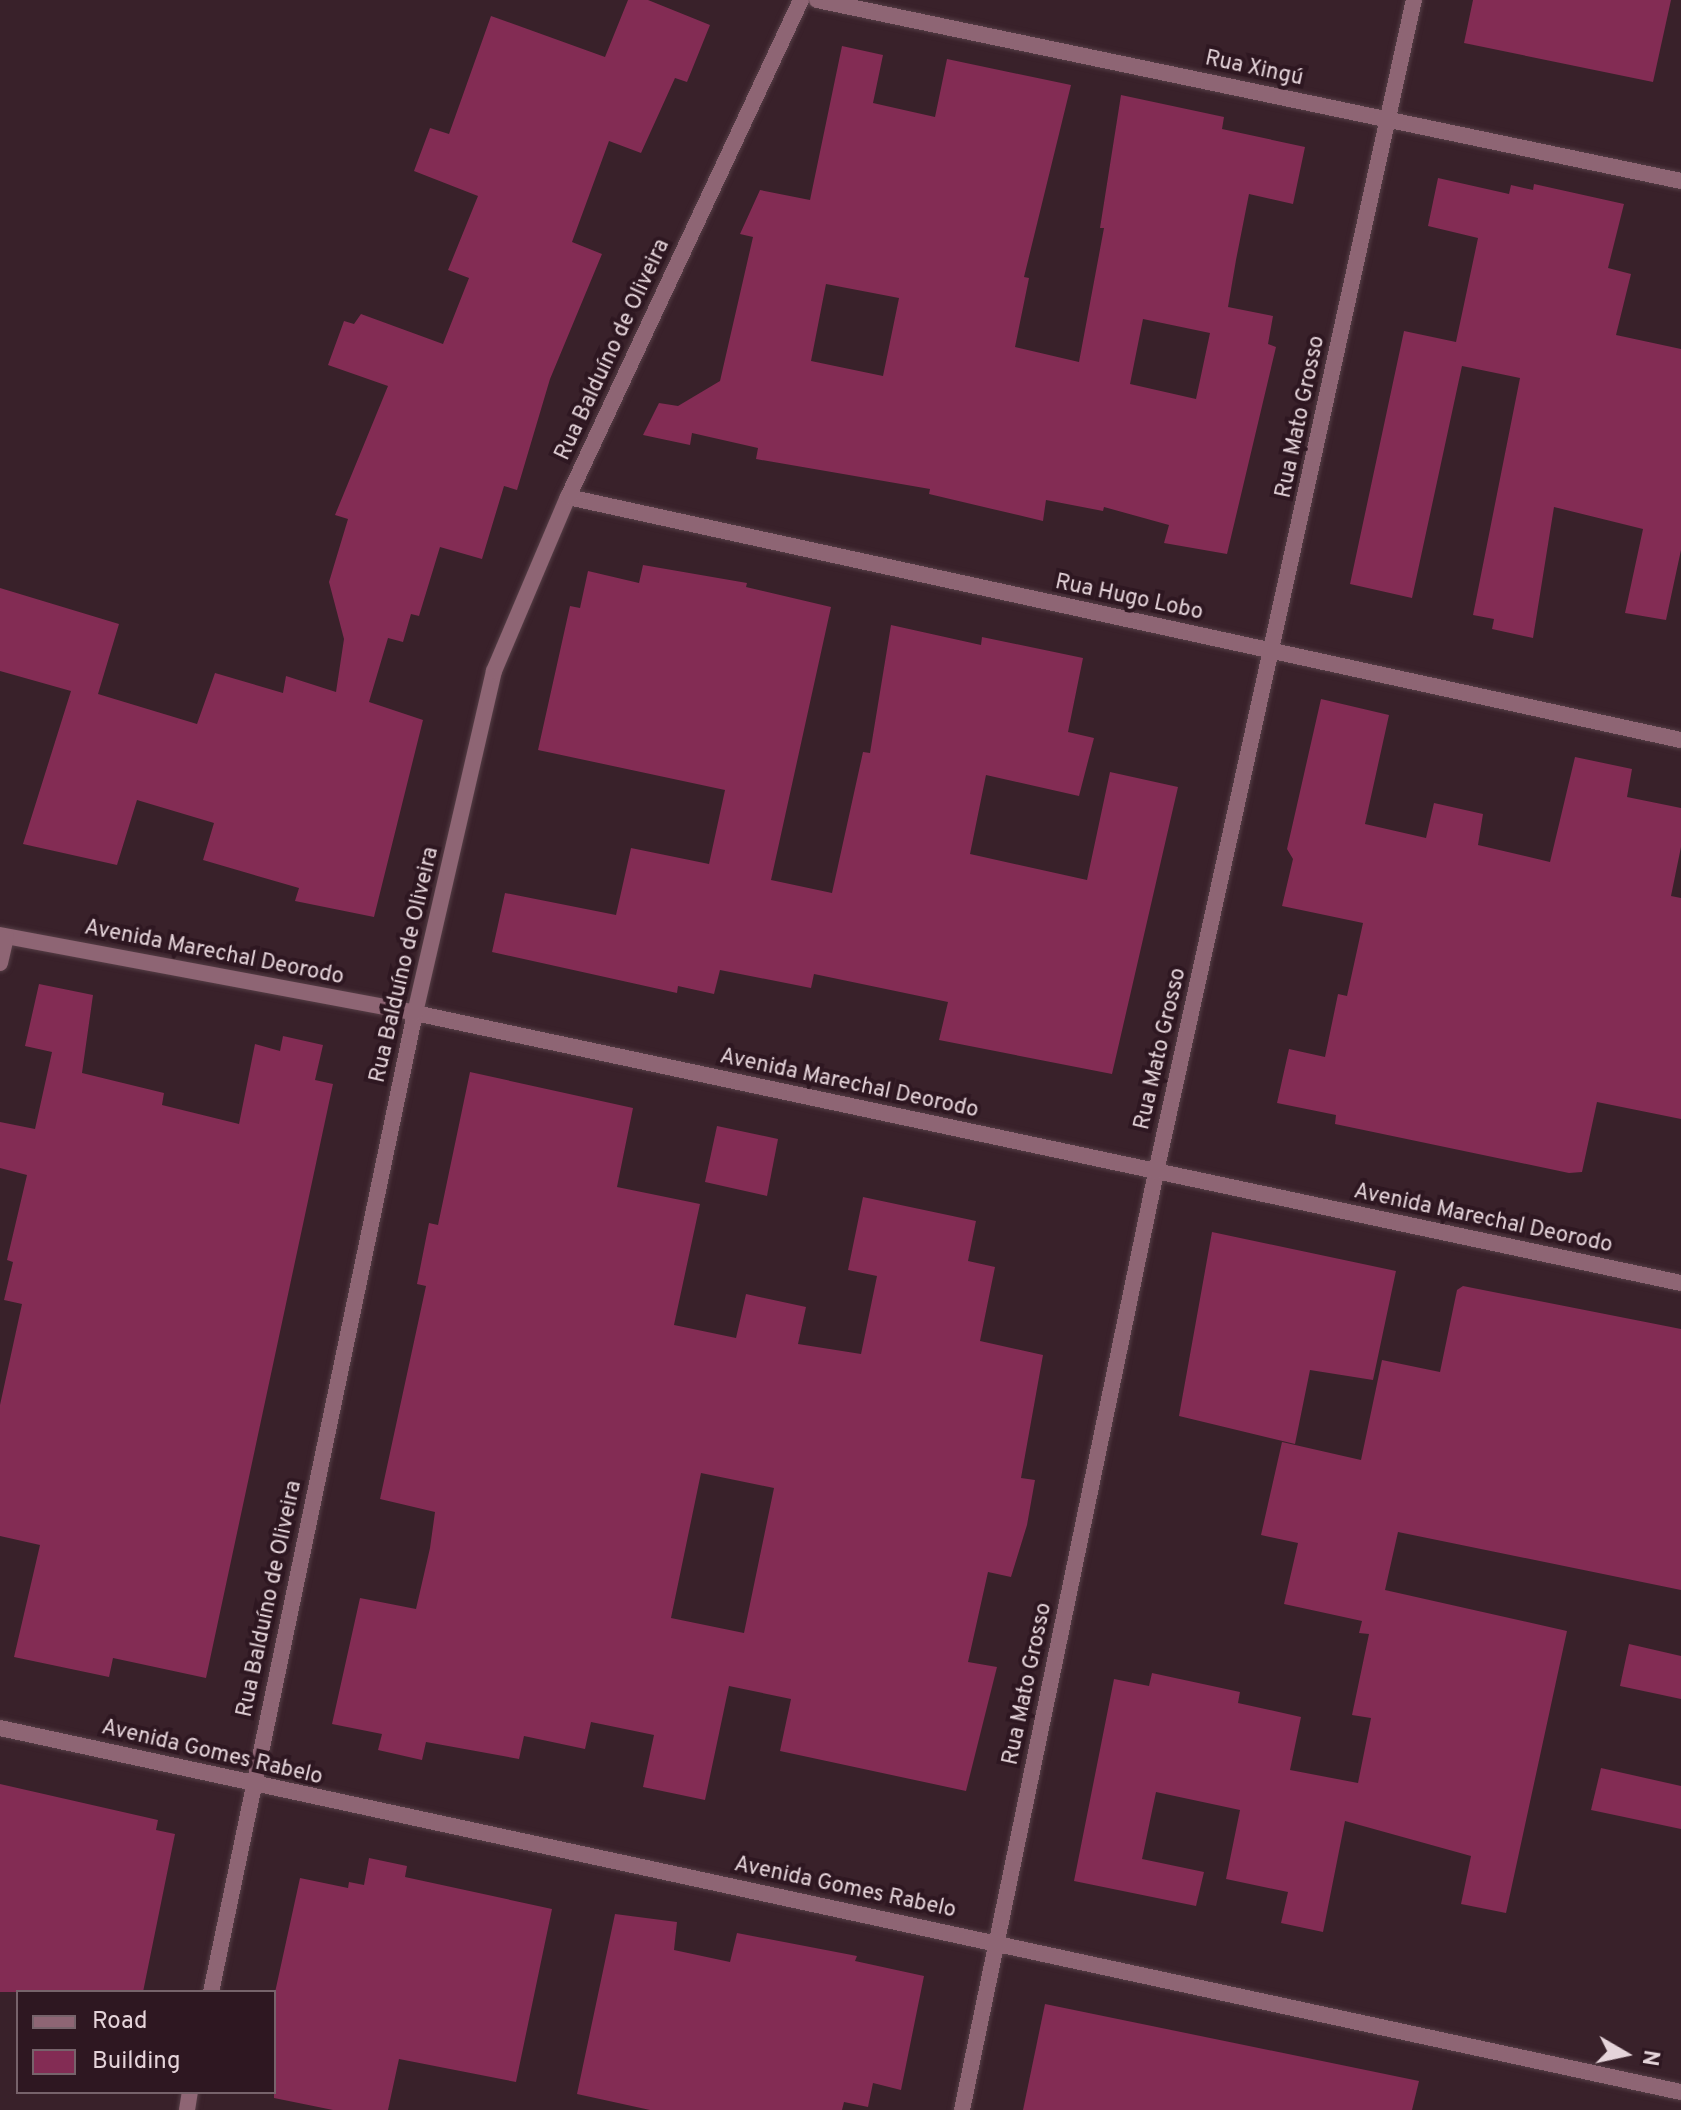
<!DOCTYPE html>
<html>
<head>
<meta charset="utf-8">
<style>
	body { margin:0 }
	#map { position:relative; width:1681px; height:2110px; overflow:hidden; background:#39212a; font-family:Overpass,sans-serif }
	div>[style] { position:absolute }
	.building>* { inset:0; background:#832c54 }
	.roads { filter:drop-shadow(0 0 2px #553e46) drop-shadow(0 0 2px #553e46) }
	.minor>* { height:16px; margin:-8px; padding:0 8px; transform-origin:8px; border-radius:8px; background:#8e6574 }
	span { translate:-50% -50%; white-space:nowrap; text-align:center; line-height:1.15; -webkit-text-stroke:8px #2e1721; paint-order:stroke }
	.street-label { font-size:22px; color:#e5d4da }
	.legend { position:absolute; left:16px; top:1990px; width:260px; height:104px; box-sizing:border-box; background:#2e1721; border:2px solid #77636b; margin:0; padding:10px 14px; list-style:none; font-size:24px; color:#e5d4da }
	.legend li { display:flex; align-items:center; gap:16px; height:40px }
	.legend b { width:40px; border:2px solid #77636b }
	.north { position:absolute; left:1585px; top:2014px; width:80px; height:80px; -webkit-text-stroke:6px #2e1721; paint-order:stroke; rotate:99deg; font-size:22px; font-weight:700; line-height:32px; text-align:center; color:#e5d4da }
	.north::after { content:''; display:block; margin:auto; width:28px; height:36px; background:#e5d4da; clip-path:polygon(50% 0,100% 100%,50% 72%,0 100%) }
</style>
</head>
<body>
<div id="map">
	<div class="building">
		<div style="clip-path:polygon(628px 0,648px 0,710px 25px,687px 82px,675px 78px,641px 153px,609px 141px,572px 242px,602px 254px,550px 379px,517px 490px,504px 486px,482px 559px,440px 547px,419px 616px,411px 614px,403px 642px,388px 638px,369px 702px,423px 720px,374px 917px,295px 901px,299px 888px,203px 860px,214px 823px,137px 800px,117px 865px,23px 844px,71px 691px,0 671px,0 588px,119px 624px,98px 694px,197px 724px,215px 673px,283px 693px,286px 676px,336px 692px,344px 639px,329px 582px,348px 519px,335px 515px,388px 386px,328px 365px,344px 321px,354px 324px,361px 314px,443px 344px,469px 278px,448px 270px,478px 196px,414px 171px,430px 128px,449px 134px,491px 16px,605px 57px)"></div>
		<div style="clip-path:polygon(1473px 0,1671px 0,1653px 82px,1464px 43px)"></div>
		<div style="clip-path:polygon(evenodd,842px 46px,883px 55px,873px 103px,935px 117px,947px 59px,1071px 85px,1024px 277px,1029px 278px,1015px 347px,1079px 362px,1104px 228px,1100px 228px,1121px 95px,1224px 117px,1222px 129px,1305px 147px,1293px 204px,1249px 194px,1236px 260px,1228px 307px,1273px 316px,1268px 344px,1276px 347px,1227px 554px,1164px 543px,1169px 525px,1104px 507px,1103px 511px,1046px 500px,1043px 521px,929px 494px,930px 489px,756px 459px,758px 448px,692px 433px,690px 445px,643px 435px,659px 403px,678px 406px,720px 381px,753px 237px,740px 234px,760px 190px,810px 200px,842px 46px,826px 284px,899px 298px,883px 376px,811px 361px,826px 284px,842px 46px,1143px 319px,1210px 333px,1196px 399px,1130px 384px,1143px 319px)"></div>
		<div style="clip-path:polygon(1438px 178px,1509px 194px,1511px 185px,1533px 190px,1534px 184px,1624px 204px,1608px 268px,1631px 274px,1616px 335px,1681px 349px,1681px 550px,1666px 620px,1625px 613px,1643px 529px,1554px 507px,1533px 638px,1492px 629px,1494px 619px,1473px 615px,1520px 378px,1462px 366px,1412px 598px,1350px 584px,1404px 331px,1456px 342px,1478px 238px,1428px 226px)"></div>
		<div style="clip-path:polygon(643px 565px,747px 583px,746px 587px,831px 607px,771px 880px,832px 893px,863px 752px,870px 753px,891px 625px,981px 645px,982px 637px,1083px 658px,1068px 732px,1094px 738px,1079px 796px,986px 775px,970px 854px,1087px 880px,1110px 772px,1178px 787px,1112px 1074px,939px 1040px,948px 1002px,814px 974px,811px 988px,720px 970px,714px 994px,678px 986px,677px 993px,492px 952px,505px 893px,616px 915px,631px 848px,709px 864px,725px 790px,538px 750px,570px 606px,580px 608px,588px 571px,639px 583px)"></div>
		<div style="clip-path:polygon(1321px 699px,1389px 715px,1365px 824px,1426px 838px,1434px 803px,1483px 814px,1478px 845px,1550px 862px,1575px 757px,1632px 769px,1627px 797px,1681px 808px,1681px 847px,1671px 896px,1681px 898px,1681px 1119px,1597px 1102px,1582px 1172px,1569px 1173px,1335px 1124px,1336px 1115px,1277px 1103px,1289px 1049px,1325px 1057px,1338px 994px,1347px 996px,1363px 923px,1282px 906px,1293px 859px,1287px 849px)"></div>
		<div style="clip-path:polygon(39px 984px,93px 995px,82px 1073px,164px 1093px,162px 1105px,239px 1124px,255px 1044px,280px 1051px,283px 1036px,323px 1045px,315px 1080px,333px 1084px,206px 1678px,113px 1658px,109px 1677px,14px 1657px,40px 1545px,0 1536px,0 1405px,22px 1304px,4px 1300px,13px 1262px,7px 1260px,27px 1175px,0 1168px,0 1122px,35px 1129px,52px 1052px,25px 1046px)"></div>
		<div style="clip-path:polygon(evenodd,470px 1072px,633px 1108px,617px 1187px,700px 1204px,674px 1325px,736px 1338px,746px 1294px,806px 1307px,798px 1344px,861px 1354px,877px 1276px,848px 1270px,863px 1197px,976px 1221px,968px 1261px,995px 1267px,980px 1341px,1043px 1355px,1021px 1478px,1035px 1480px,1027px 1525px,1011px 1577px,988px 1572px,968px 1662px,997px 1667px,966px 1791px,780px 1751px,791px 1699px,729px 1686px,705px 1800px,643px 1787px,654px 1735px,591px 1722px,585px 1749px,524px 1736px,519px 1759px,426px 1742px,422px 1760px,378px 1750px,382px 1734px,332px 1724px,360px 1598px,416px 1609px,430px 1548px,435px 1512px,380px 1499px,426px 1286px,417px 1284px,429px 1223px,438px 1225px,470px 1072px,701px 1473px,774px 1488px,744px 1633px,671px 1618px,701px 1473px)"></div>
		<div style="clip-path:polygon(717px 1126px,778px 1139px,767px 1196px,705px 1182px)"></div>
		<div style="clip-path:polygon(1212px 1232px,1396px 1271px,1373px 1380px,1310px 1370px,1295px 1444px,1179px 1416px)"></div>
		<div style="clip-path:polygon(1463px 1286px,1681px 1329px,1681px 1590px,1398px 1532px,1385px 1590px,1567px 1631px,1506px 1913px,1461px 1904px,1471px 1856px,1345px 1821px,1323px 1932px,1281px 1923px,1288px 1892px,1226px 1879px,1240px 1810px,1156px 1792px,1142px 1859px,1204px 1872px,1196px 1906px,1074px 1881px,1114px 1679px,1149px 1686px,1152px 1673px,1240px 1692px,1238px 1703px,1301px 1717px,1290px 1770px,1358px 1783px,1371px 1718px,1352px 1715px,1369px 1634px,1359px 1633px,1362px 1621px,1284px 1604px,1298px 1543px,1261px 1535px,1282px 1442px,1361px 1460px,1382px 1360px,1440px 1372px,1457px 1290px)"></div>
		<div style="clip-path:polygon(1629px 1644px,1681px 1656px,1681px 1699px,1620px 1686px)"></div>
		<div style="clip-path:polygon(1601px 1768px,1681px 1786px,1681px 1829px,1591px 1810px)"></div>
		<div style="clip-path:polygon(0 1784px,158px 1820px,156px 1830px,175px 1834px,143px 1992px,0 1992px)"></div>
		<div style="clip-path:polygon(369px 1858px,407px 1866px,405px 1877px,552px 1909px,516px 2082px,399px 2059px,388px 2110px,333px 2110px,274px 2098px,274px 1997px,300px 1878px,348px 1888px,349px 1882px,364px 1885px)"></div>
		<div style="clip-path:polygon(615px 1914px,677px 1922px,674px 1950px,730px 1962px,737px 1933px,857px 1956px,855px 1961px,924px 1976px,901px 2090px,873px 2083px,868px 2107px,844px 2102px,842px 2110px,650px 2110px,577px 2094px)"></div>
		<div style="clip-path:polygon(1045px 2004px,1419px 2081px,1412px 2110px,1023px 2110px)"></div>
	</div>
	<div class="roads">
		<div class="minor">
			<div style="left:817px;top:0;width:883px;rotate:11.83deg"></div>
			<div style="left:568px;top:497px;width:1139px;rotate:12.32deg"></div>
			<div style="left:0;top:935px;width:422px;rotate:10.6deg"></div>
			<div style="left:415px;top:1013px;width:1294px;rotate:12.04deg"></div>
			<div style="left:0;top:963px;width:27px;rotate:-77deg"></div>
			<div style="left:0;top:1728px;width:1720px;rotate:12.22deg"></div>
			<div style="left:211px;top:1992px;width:1000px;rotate:-78.23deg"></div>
			<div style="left:415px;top:1013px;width:351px;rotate:-77deg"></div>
			<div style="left:494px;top:671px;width:189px;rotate:-67deg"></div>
			<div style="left:568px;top:497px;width:549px;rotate:-64.88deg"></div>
			<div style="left:187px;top:2110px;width:18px;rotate:-81deg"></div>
			<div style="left:962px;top:2110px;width:958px;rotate:-78.31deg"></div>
			<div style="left:1156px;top:1172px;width:1200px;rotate:-77.59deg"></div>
		</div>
	</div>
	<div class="street-label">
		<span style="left:1254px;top:69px;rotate:12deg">Rua Xingú</span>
		<span style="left:613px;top:350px;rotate:-65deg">Rua Balduíno de Oliveira</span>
		<span style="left:1301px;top:417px;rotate:-78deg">Rua Mato Grosso</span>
		<span style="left:1129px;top:598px;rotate:12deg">Rua Hugo Lobo</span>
		<span style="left:214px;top:953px;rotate:11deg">Avenida Marechal Deorodo</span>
		<span style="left:405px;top:965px;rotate:-77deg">Rua Balduíno de Oliveira</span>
		<span style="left:1161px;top:1049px;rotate:-77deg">Rua Mato Grosso</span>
		<span style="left:849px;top:1084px;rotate:12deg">Avenida Marechal Deorodo</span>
		<span style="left:1483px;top:1219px;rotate:12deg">Avenida Marechal Deorodo</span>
		<span style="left:270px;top:1599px;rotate:-78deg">Rua Balduíno de Oliveira</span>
		<span style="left:1028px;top:1684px;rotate:-78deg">Rua Mato Grosso</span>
		<span style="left:212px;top:1753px;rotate:13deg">Avenida Gomes Rabelo</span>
		<span style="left:845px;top:1888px;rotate:12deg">Avenida Gomes Rabelo</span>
	</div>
	<ul class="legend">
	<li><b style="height:10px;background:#8e6574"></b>Road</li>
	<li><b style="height:22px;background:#832c54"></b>Building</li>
	</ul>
	<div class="north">N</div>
</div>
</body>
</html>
